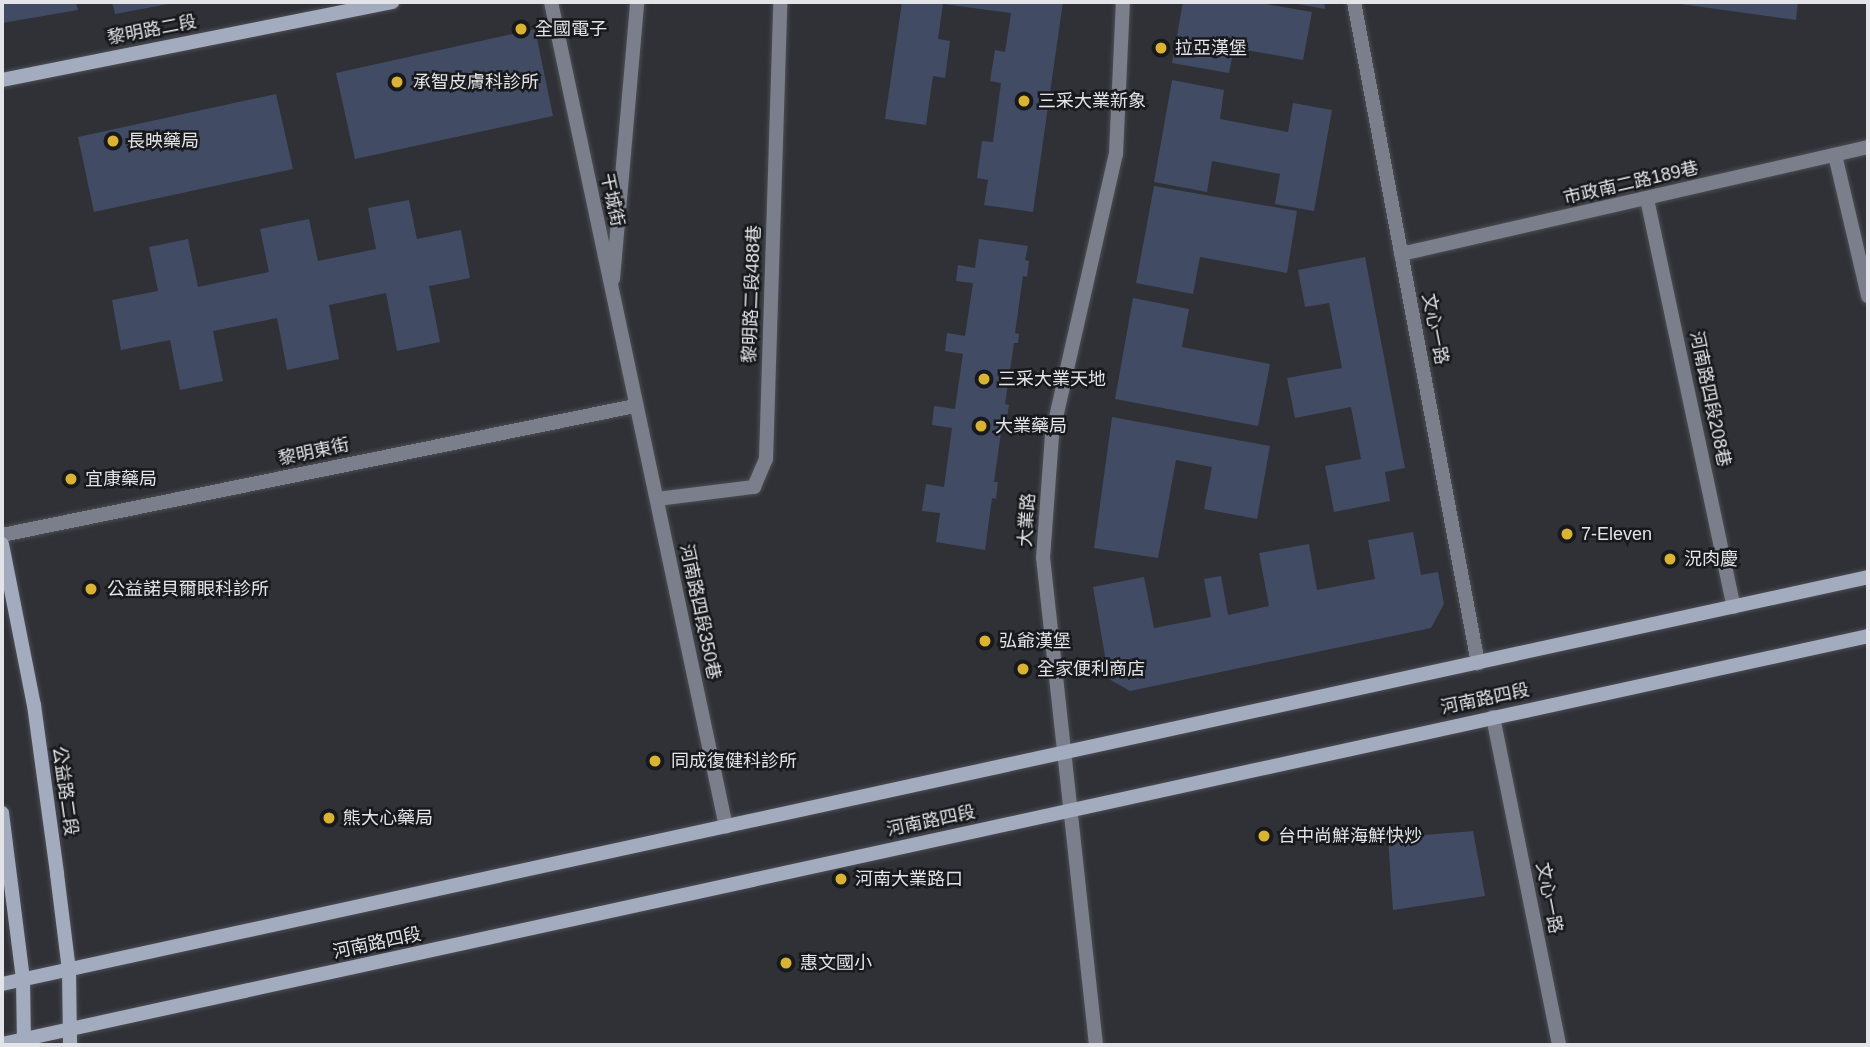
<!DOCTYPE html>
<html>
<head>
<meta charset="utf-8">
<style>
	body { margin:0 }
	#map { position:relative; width:1870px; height:1047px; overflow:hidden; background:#2f3137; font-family:Arial,"Noto Sans TC",sans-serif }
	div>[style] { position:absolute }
	.building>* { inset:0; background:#424b64 }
	.roads { filter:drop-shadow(0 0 2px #4c4e53) drop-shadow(0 0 2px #4c4e53) }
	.street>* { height:14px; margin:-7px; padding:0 7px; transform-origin:7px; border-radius:7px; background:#7a7f8b }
	.secondary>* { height:14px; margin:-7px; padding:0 7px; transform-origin:7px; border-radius:7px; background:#a3abbf }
	.dots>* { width:19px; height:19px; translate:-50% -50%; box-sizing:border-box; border:4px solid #18191c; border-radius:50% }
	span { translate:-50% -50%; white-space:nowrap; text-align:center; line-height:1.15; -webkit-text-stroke:5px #18191c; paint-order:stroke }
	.poi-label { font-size:18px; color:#e2e4e7 }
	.left { translate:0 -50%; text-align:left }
	.street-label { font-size:18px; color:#e2e4e7 }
	.frame { position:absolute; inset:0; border:4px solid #e2e4e7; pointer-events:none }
</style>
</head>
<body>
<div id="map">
	<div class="building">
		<div style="clip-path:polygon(2px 2px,76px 2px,78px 10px,2px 23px)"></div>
		<div style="clip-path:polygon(112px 2px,174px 2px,174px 3px,115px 14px)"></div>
		<div style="clip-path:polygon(902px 2px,1063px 2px,1033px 212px,984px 205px,988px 180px,977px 178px,982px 141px,993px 142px,1001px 83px,990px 81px,995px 50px,1005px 52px,1011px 13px,943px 4px,938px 39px,950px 41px,945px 78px,933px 76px,926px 125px,885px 119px)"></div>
		<div style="clip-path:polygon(1183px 2px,1255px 2px,1312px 12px,1303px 60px,1234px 48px,1229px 73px,1172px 63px)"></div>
		<div style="clip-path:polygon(1292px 2px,1324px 2px,1325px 9px,1292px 3px)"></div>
		<div style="clip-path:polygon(1666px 2px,1798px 2px,1796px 20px)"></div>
		<div style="clip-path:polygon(535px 29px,553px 116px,355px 159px,336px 73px)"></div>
		<div style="clip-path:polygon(1172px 80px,1224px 90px,1220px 119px,1288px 132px,1293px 103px,1332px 110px,1314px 211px,1275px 204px,1280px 174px,1212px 161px,1207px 192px,1154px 182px)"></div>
		<div style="clip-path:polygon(276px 94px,293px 169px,94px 212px,78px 137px)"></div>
		<div style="clip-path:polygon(1154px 186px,1297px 211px,1287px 273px,1200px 257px,1193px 294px,1136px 283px)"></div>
		<div style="clip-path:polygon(409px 200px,417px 239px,461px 230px,470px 278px,429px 286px,440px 342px,397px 351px,386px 293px,329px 305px,339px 359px,287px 370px,277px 318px,213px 331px,223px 381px,180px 390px,170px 340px,121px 350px,112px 300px,158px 291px,149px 247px,188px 239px,198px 287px,269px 272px,260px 229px,309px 219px,318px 261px,376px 249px,368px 208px)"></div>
		<div style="clip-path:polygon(979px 239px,1028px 246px,1025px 260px,1029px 261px,1027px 277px,1023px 276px,1015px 333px,1019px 334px,1018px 343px,1014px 343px,1005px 404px,1009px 405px,1007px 418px,1003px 418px,994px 482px,998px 482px,996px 499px,992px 498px,985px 550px,936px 542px,940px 513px,922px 511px,926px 484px,944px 487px,952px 428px,932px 425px,934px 406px,955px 409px,963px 354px,945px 351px,947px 333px,965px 336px,973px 283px,956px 281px,958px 265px,975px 268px)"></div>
		<div style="clip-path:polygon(1365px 257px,1405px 468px,1385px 472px,1390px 501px,1334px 512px,1325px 466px,1361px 459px,1351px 407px,1295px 418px,1287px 378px,1342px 368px,1329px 303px,1305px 307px,1298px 270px)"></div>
		<div style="clip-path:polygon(1133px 298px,1189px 309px,1182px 347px,1270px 364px,1258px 426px,1115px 399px)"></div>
		<div style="clip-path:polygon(1112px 417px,1270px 446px,1257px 519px,1204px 509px,1212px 467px,1176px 460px,1158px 558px,1094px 548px)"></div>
		<div style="clip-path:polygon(1413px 532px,1421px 575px,1438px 572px,1444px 604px,1431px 628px,1130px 691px,1109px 679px,1093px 587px,1144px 577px,1154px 628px,1211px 617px,1204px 579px,1221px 576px,1228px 615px,1269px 606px,1259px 553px,1309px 544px,1317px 590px,1375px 579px,1368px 540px)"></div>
		<div style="clip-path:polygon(1473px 831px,1485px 896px,1393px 910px,1388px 838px)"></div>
	</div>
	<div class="roads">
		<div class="street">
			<div style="left:551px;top:2px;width:843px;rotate:78.02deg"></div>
			<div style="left:1354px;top:2px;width:673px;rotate:79.38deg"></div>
			<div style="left:1835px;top:155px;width:145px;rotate:76.8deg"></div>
			<div style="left:1647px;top:199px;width:417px;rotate:78deg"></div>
			<div style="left:1401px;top:254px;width:479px;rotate:-12.9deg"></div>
			<div style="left:613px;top:279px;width:278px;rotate:-85deg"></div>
			<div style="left:657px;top:499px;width:98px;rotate:-7.1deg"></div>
			<div style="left:754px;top:487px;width:30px;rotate:-67deg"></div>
			<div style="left:766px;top:459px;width:457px;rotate:-88.2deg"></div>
			<div style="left:2px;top:535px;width:646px;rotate:-11.52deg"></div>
			<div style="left:1493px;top:717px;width:335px;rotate:78.6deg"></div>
			<div style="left:1096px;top:1045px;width:490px;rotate:-96.2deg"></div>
			<div style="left:1043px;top:558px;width:123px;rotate:-85.8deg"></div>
			<div style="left:1052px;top:435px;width:288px;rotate:-77.2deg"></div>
			<div style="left:1116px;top:154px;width:152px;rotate:-87.4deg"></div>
		</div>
		<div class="secondary">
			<div style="left:2px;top:80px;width:398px;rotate:-11.3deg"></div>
			<div style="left:2px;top:544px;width:164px;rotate:78.8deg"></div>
			<div style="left:34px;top:705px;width:171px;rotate:82.2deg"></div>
			<div style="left:57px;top:874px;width:97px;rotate:82.9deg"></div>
			<div style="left:69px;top:970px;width:75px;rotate:89.2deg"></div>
			<div style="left:2px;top:813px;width:168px;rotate:82.8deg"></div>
			<div style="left:23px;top:980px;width:65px;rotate:89.1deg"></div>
			<div style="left:2px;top:984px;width:1910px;rotate:-12.3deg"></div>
			<div style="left:2px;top:1044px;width:1910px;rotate:-12.33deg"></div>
		</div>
	</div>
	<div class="dots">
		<div style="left:521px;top:29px;background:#dab333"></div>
		<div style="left:1161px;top:48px;background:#dab333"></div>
		<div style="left:397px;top:82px;background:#dab333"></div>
		<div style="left:1024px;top:101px;background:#dab333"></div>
		<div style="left:113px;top:141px;background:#dab333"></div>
		<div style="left:984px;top:379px;background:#dab333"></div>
		<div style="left:981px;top:426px;background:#dab333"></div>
		<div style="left:71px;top:479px;background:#dab333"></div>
		<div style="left:1567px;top:534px;background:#dab333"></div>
		<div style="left:1670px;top:559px;background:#dab333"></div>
		<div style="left:91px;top:589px;background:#dab333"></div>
		<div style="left:985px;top:641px;background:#dab333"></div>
		<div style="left:1023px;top:669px;background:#dab333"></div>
		<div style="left:655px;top:761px;background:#dab333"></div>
		<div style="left:329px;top:818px;background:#dab333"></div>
		<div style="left:1264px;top:836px;background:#dab333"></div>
		<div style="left:841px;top:879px;background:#dab333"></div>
		<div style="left:786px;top:963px;background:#dab333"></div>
	</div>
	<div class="poi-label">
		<span class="left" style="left:535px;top:29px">全國電子</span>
		<span class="left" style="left:1175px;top:48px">拉亞漢堡</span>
		<span class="left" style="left:413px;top:82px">承智皮膚科診所</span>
		<span class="left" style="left:1038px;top:101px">三采大業新象</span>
		<span class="left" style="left:127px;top:141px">長映藥局</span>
		<span class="left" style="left:998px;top:379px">三采大業天地</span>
		<span class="left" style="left:995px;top:426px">大業藥局</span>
		<span class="left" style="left:85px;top:479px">宜康藥局</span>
		<span class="left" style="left:1581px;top:534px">7-Eleven</span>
		<span class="left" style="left:1684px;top:559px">況肉慶</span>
		<span class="left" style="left:107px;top:589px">公益諾貝爾眼科診所</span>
		<span class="left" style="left:999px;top:641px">弘爺漢堡</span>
		<span class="left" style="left:1037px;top:669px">全家便利商店</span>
		<span class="left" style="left:671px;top:761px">同成復健科診所</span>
		<span class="left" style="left:343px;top:818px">熊大心藥局</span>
		<span class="left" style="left:1278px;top:836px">台中尚鮮海鮮快炒</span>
		<span class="left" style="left:855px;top:879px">河南大業路口</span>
		<span class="left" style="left:800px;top:963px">惠文國小</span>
	</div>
	<div class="street-label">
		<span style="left:152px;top:30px;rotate:-11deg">黎明路二段</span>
		<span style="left:1631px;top:183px;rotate:-13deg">市政南二路189巷</span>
		<span style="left:612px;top:200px;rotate:78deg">干城街</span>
		<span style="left:752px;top:294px;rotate:-88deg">黎明路二段488巷</span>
		<span style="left:1435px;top:329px;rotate:79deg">文心一路</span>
		<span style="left:1710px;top:399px;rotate:78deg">河南路四段208巷</span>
		<span style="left:314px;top:452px;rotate:-12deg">黎明東街</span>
		<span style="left:1027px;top:520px;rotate:-86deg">大業路</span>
		<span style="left:700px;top:612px;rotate:78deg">河南路四段350巷</span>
		<span style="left:1485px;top:699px;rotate:-12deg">河南路四段</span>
		<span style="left:65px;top:791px;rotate:82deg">公益路二段</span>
		<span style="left:931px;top:821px;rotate:-12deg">河南路四段</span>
		<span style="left:1549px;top:898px;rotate:79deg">文心一路</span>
		<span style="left:377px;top:943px;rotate:-12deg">河南路四段</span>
	</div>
	<div class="frame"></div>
</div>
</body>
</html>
